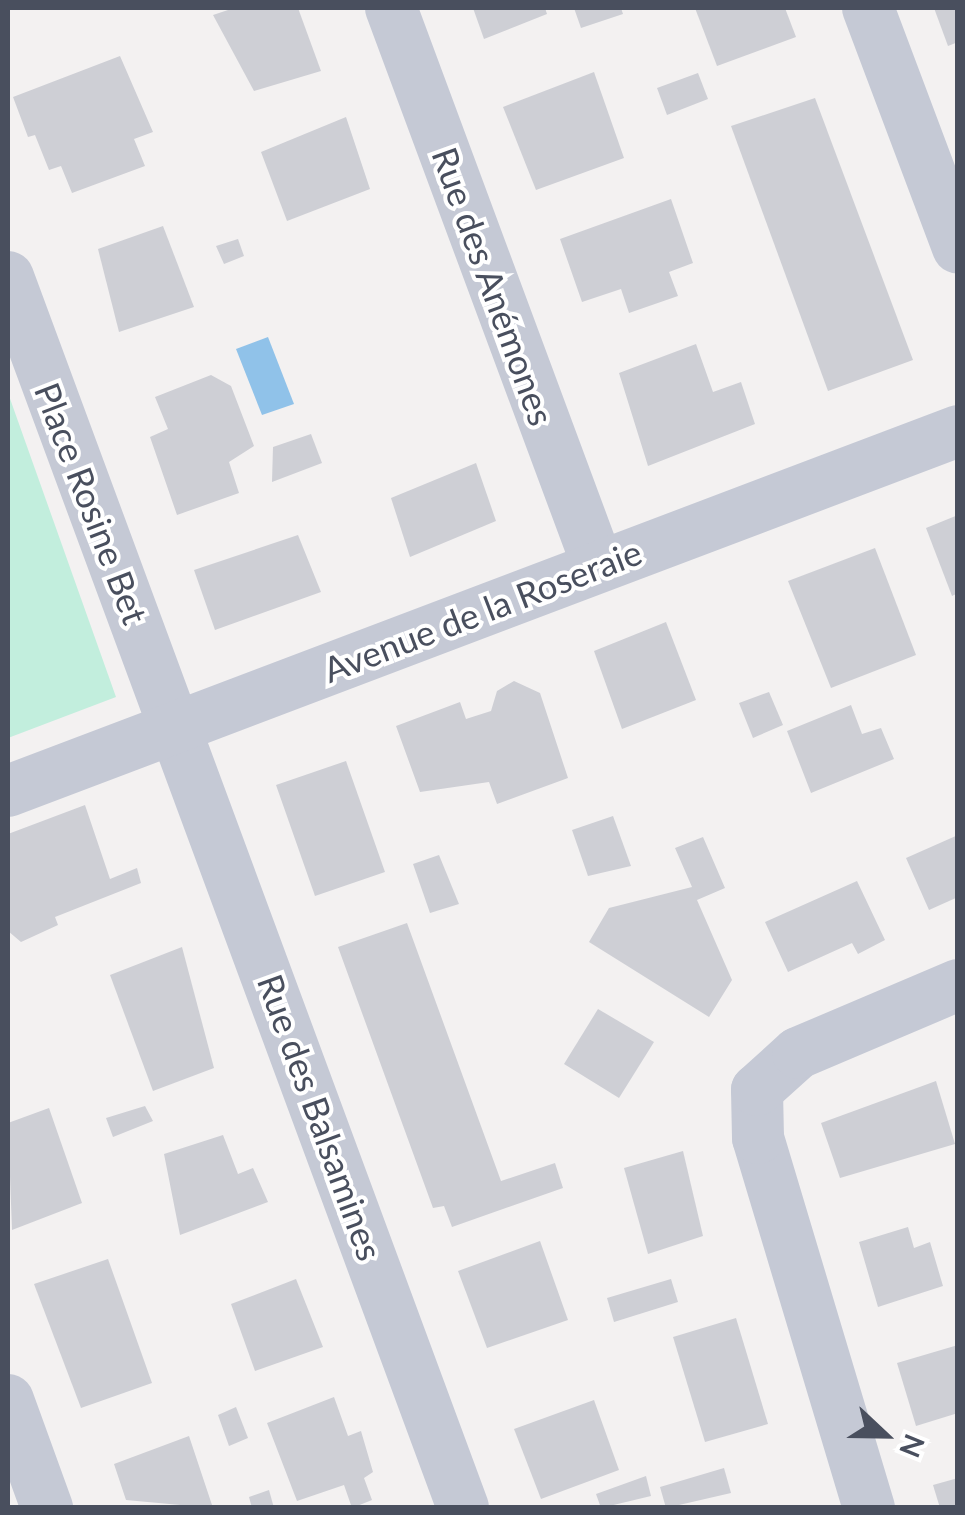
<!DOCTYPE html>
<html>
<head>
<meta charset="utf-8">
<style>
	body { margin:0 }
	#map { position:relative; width:965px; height:1515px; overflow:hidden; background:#f3f1f1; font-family:Lato,sans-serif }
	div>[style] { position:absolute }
	.green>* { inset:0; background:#c2eedd }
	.water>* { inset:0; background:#90c2e9 }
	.building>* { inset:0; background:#cecfd5 }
	.minor>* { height:52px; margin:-26px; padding:0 26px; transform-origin:26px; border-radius:26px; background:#c5c9d5 }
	span { translate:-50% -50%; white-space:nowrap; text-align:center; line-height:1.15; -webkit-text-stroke:8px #fff; paint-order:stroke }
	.street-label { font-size:35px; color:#494f5e }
	.frame { position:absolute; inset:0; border:10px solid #494f5e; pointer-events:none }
	.north { position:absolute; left:835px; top:1385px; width:100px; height:100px; -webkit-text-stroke:8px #fff; paint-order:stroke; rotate:112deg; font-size:28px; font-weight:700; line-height:40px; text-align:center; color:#494f5e }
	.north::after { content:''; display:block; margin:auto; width:35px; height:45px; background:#494f5e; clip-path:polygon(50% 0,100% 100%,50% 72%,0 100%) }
</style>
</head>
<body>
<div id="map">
	<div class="green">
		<div style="clip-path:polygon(8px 393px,116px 697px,8px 738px)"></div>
	</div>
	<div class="water">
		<div style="clip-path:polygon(268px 337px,294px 404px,262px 415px,236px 349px)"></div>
	</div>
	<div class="building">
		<div style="clip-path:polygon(234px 8px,298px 8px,321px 71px,254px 91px,213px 15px)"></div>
		<div style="clip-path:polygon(473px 8px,545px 8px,547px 14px,484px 39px)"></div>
		<div style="clip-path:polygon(574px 8px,621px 8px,623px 14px,581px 28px)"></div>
		<div style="clip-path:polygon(695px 8px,785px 8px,796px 37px,717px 66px)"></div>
		<div style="clip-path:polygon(934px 8px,958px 8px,958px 42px,948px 46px)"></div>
		<div style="clip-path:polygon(120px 56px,153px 132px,134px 139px,145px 166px,72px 193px,61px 166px,49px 170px,35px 135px,28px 137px,13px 97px)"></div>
		<div style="clip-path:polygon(594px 72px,624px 158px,536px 190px,503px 107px)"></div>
		<div style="clip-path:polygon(698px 73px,708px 99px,667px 115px,657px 88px)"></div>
		<div style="clip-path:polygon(815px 98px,913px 360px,828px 391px,731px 126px)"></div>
		<div style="clip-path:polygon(346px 117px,370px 189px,287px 221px,261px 152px)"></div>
		<div style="clip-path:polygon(671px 199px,693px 263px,669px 272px,678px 296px,629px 313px,621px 289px,582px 302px,560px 239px)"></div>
		<div style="clip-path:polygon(163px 226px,194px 307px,119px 332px,98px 249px)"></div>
		<div style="clip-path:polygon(238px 239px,244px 256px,224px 264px,216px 246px)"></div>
		<div style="clip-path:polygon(696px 344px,713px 392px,741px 382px,755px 424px,648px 466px,619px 373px)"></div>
		<div style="clip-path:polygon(211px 375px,231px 386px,254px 446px,229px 462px,239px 493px,177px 515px,150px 437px,168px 429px,155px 397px)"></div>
		<div style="clip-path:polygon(311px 434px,322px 463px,272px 482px,273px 447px)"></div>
		<div style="clip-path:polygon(476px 463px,496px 521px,410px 557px,391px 498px)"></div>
		<div style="clip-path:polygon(958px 515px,958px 593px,952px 596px,926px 528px)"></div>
		<div style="clip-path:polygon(298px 535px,321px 592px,215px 630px,194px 570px)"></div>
		<div style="clip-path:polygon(875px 548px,916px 655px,831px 688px,788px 581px)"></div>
		<div style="clip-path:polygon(666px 622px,696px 700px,622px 729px,594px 651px)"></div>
		<div style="clip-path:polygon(514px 681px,540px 693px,568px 778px,497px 804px,489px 782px,420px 792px,396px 726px,460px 702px,466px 719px,491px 711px,497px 691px)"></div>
		<div style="clip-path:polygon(769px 692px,783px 725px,753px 738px,739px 703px)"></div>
		<div style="clip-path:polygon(851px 705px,862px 734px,881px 728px,894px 759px,811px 793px,787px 731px)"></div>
		<div style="clip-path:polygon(346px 761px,385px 872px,315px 896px,276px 785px)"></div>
		<div style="clip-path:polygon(85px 805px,110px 879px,137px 868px,141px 883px,55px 917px,58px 925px,21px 942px,8px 931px,8px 834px)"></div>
		<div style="clip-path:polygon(613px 816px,631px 866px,588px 876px,572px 830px)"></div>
		<div style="clip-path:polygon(958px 835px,958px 897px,929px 910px,906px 858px)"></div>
		<div style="clip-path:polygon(703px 837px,725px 888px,697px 900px,732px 980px,709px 1017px,589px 942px,609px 908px,692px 887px,675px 848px)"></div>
		<div style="clip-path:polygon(439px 855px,459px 904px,430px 913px,413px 864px)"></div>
		<div style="clip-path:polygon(857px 881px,885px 940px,858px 954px,852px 943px,788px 972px,765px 922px)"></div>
		<div style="clip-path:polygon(407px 923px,501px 1181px,555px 1163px,563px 1188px,452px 1227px,444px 1206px,433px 1208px,338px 947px)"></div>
		<div style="clip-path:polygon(182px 947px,214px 1068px,153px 1091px,110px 975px)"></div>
		<div style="clip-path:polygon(598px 1009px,654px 1042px,619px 1098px,564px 1064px)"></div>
		<div style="clip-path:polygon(936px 1081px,955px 1144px,840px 1178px,821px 1123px)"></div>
		<div style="clip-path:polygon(145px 1106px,153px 1121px,113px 1137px,106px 1118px)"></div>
		<div style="clip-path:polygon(49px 1108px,82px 1203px,12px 1230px,8px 1123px)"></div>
		<div style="clip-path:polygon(223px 1135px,238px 1174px,253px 1168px,268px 1202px,180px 1235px,164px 1154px)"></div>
		<div style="clip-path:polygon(683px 1151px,703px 1236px,648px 1254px,624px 1168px)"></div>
		<div style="clip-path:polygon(908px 1227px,914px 1248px,930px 1242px,943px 1286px,878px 1307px,859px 1242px)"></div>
		<div style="clip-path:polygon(540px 1241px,568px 1320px,487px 1348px,458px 1271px)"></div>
		<div style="clip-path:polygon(108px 1259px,152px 1383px,81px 1408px,34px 1284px)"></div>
		<div style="clip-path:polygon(296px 1279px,323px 1347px,255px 1371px,231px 1304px)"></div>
		<div style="clip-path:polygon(671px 1279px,678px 1302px,614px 1322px,607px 1298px)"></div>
		<div style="clip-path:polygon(736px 1318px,768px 1424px,705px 1442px,673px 1337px)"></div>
		<div style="clip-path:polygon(958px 1345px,958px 1413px,916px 1426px,897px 1363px)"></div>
		<div style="clip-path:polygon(334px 1397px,348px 1436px,361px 1431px,373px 1472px,364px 1478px,372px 1500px,352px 1508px,344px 1485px,297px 1501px,267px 1423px)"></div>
		<div style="clip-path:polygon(594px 1400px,619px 1470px,541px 1499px,514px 1429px)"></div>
		<div style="clip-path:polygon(236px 1407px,248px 1438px,229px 1446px,218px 1415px)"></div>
		<div style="clip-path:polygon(189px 1436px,213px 1508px,126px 1500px,114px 1464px)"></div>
		<div style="clip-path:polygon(724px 1468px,731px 1493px,666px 1508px,660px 1487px)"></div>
		<div style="clip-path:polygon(646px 1476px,651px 1496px,601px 1508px,596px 1494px)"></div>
		<div style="clip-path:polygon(958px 1478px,958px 1508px,940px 1508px,933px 1485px)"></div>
		<div style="clip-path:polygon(269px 1490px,274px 1508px,252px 1508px,249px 1497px)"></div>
	</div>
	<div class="minor">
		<div style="left:391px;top:8px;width:592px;rotate:69.64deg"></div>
		<div style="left:868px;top:8px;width:256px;rotate:69.4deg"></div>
		<div style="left:8px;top:277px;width:1312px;rotate:69.71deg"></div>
		<div style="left:8px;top:791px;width:1016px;rotate:-20.75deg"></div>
		<div style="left:8px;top:1400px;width:115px;rotate:70.1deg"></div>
		<div style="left:869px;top:1508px;width:386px;rotate:-106.7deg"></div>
		<div style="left:758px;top:1138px;width:48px;rotate:-91.2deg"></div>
		<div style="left:757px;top:1090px;width:55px;rotate:-42.1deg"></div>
		<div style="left:798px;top:1053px;width:174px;rotate:-23deg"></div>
	</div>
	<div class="street-label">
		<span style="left:494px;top:286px;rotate:70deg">Rue des Anémones</span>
		<span style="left:92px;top:503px;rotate:69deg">Place Rosine Bet</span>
		<span style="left:482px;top:610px;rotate:-21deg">Avenue de la Roseraie</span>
		<span style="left:321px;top:1117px;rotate:70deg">Rue des Balsamines</span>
	</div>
	<div class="frame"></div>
	<div class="north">N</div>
</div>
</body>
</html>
